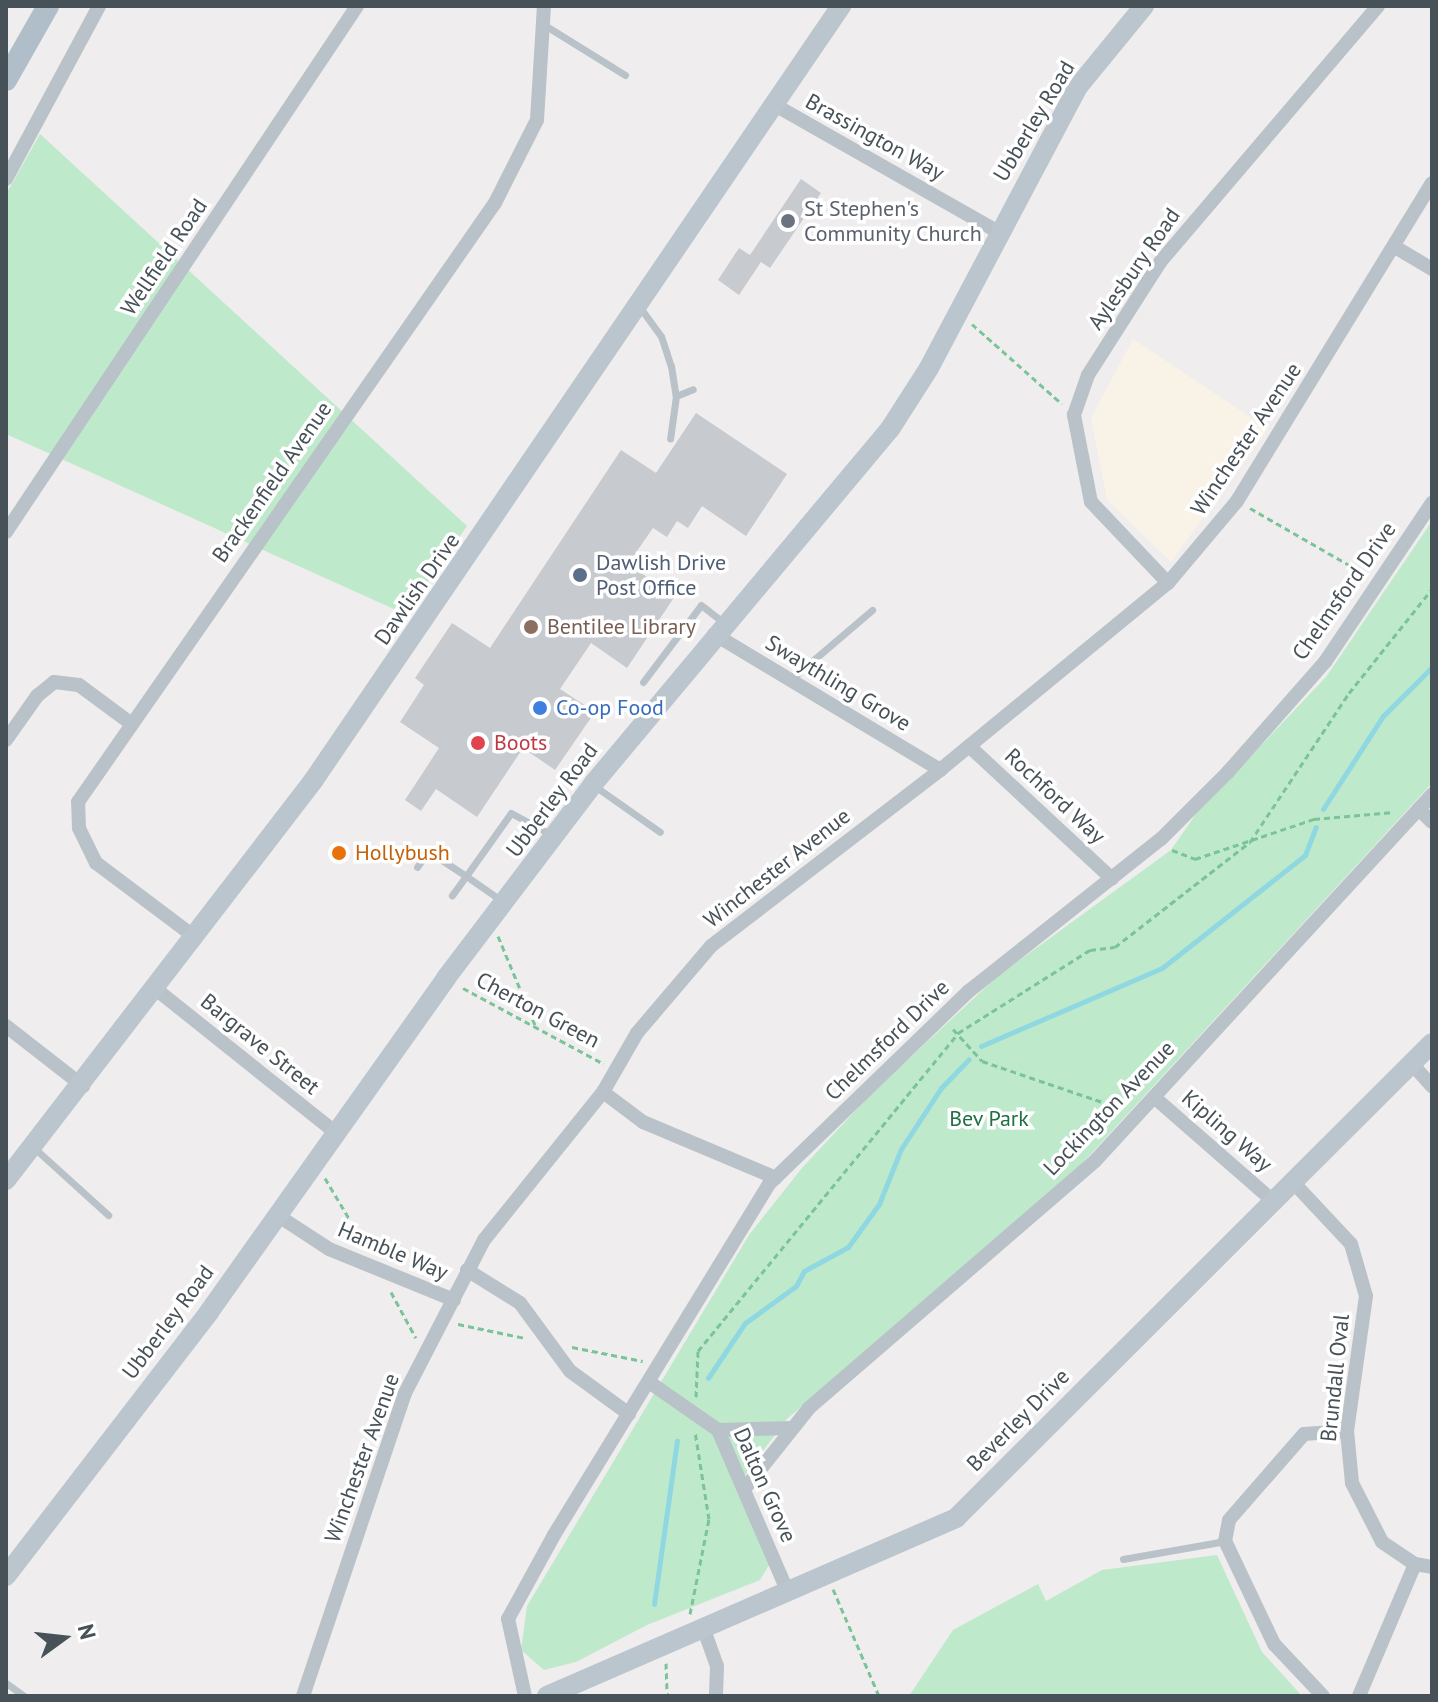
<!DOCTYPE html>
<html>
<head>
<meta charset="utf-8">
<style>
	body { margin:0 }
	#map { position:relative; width:1438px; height:1702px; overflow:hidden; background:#efeded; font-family:"PT Sans",sans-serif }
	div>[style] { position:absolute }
	.commercial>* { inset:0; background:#f9f2e6 }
	.green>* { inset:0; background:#bfe9cb }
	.stream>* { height:5px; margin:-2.5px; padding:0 2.5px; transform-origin:2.5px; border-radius:2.5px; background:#90d8e1 }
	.building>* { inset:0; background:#c7cacf }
	.path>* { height:3px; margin-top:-1.5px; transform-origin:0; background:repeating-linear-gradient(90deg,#7bc399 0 6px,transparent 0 10px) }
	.lane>* { height:7px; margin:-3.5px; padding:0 3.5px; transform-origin:3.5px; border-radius:3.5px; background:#b9c2c8 }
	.street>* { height:14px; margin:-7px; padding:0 7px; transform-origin:7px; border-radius:7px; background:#b9c2c8 }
	.secondary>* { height:20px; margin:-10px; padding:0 10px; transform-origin:10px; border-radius:10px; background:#bac5cd }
	.primary>* { height:22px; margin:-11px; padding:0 11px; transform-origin:11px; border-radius:11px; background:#afbec9 }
	.dots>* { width:22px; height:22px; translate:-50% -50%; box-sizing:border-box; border:4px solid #fff; border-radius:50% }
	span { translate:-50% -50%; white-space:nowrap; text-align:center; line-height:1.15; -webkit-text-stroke:7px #fff; paint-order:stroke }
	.street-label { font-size:22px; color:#475158 }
	.worship-label { font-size:22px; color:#5b616d }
	.left { translate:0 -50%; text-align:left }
	.service-label { font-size:22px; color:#4e5e75 }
	.education-label { font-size:22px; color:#785e54 }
	.shop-label { font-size:22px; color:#366cbe }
	.health-label { font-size:22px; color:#be3a42 }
	.food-label { font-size:22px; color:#c56008 }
	.park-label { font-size:22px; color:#207041 }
	.frame { position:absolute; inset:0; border:8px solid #475158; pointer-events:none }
	.north { position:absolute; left:24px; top:1598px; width:80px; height:80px; -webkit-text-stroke:6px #fff; paint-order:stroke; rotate:75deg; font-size:22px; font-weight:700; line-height:32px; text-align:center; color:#475158 }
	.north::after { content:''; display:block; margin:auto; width:28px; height:36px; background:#475158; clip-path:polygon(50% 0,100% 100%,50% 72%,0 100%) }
</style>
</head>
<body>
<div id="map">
	<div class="commercial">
		<div style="clip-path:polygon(1133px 339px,1268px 429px,1171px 562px,1107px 500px,1091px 418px)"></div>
	</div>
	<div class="green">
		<div style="clip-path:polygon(40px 134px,467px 526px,405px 614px,6px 434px,6px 194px)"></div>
		<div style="clip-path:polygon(1432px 521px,1432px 783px,1066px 1181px,787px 1419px,736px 1487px,769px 1565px,760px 1580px,647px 1625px,576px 1662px,544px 1670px,521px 1650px,527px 1606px,749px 1235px,802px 1168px,871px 1094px,999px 975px,1171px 850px,1196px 814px,1326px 677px)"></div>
		<div style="clip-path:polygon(1217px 1555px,1262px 1652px,1302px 1696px,909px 1696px,953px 1630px,1038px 1584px,1046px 1601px,1102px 1570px)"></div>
	</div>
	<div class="stream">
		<div style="left:1323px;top:809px;width:111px;rotate:-57.2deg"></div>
		<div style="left:1383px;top:716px;width:69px;rotate:-45deg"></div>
		<div style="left:981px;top:1046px;width:197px;rotate:-23.3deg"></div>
		<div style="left:1162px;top:968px;width:182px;rotate:-38.3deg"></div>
		<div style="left:1305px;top:855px;width:30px;rotate:-69deg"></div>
		<div style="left:708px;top:1378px;width:66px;rotate:-56.1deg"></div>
		<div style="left:745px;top:1323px;width:63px;rotate:-36deg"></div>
		<div style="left:796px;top:1286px;width:17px;rotate:-62deg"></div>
		<div style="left:804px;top:1271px;width:50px;rotate:-28.6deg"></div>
		<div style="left:848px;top:1247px;width:53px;rotate:-54.2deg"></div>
		<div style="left:879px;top:1204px;width:59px;rotate:-68.2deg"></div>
		<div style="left:901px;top:1149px;width:73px;rotate:-56.7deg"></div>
		<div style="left:941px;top:1088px;width:40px;rotate:-46deg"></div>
		<div style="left:654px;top:1604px;width:165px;rotate:-82deg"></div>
	</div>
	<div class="building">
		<div style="clip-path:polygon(801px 179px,821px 193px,770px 268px,761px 262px,739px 295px,718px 280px,739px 248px,750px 255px)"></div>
		<div style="clip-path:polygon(696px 413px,787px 474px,746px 536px,702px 506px,688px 528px,677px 521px,667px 537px,653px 528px,628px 564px,675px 596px,627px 668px,591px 643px,560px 689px,595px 712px,555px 770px,523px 748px,477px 817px,436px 789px,421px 811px,405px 800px,439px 748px,400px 722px,424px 685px,415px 678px,452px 623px,490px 648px,621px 450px,656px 473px)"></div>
	</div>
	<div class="path">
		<div style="left:972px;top:324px;width:120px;rotate:41.6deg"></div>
		<div style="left:1250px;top:508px;width:133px;rotate:29.9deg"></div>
		<div style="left:1172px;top:850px;width:25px;rotate:21deg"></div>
		<div style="left:1195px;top:859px;width:126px;rotate:-18.6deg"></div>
		<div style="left:1314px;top:819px;width:80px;rotate:-5deg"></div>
		<div style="left:498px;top:936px;width:96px;rotate:67.4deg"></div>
		<div style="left:463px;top:988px;width:160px;rotate:28.3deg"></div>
		<div style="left:953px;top:1029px;width:43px;rotate:47.8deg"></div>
		<div style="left:982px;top:1061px;width:149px;rotate:18.8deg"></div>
		<div style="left:325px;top:1178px;width:80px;rotate:59.3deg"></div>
		<div style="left:391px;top:1292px;width:52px;rotate:61.5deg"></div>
		<div style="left:458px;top:1324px;width:68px;rotate:11.8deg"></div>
		<div style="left:572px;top:1347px;width:72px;rotate:11.2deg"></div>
		<div style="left:696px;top:1397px;width:46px;rotate:-87.5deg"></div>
		<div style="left:698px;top:1351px;width:411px;rotate:-50.7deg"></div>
		<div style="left:958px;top:1033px;width:156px;rotate:-32.2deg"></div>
		<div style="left:1090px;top:950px;width:25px;rotate:-7deg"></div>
		<div style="left:1115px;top:947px;width:171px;rotate:-37.9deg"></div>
		<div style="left:1250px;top:842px;width:179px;rotate:-56.4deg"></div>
		<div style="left:1349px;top:693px;width:133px;rotate:-51.4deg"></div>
		<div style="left:833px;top:1589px;width:116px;rotate:66.7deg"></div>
		<div style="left:690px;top:1614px;width:97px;rotate:-78.7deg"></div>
		<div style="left:709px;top:1519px;width:88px;rotate:-99.1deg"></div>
		<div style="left:666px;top:1663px;width:33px;rotate:88deg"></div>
	</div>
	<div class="lane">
		<div style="left:546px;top:26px;width:93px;rotate:31.8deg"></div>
		<div style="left:639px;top:306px;width:37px;rotate:54deg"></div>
		<div style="left:661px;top:336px;width:32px;rotate:72deg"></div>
		<div style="left:671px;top:366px;width:30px;rotate:81deg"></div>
		<div style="left:676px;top:396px;width:43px;rotate:97.9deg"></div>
		<div style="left:676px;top:396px;width:18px;rotate:-22deg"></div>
		<div style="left:790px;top:680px;width:108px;rotate:-40.5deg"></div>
		<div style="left:643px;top:682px;width:96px;rotate:-53deg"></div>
		<div style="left:701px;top:605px;width:29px;rotate:38deg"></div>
		<div style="left:596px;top:787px;width:78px;rotate:35.1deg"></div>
		<div style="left:417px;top:867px;width:19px;rotate:-55deg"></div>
		<div style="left:428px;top:851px;width:45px;rotate:33.3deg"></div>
		<div style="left:466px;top:876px;width:24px;rotate:126deg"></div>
		<div style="left:502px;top:901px;width:44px;rotate:-145.2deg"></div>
		<div style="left:466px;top:876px;width:77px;rotate:-54.5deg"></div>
		<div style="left:511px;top:813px;width:47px;rotate:28.2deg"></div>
		<div style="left:32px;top:1146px;width:103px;rotate:42.2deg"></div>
		<div style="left:1123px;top:1559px;width:104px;rotate:-10deg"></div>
		<div style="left:6px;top:1683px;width:22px;rotate:36deg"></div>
	</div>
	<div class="street">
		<div style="left:773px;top:104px;width:257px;rotate:29.6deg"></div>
		<div style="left:6px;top:179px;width:196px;rotate:-61.7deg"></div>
		<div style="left:1395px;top:247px;width:43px;rotate:30.7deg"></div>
		<div style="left:6px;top:532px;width:632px;rotate:-56.28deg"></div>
		<div style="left:1168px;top:583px;width:112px;rotate:-133.5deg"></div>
		<div style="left:1091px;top:502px;width:89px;rotate:-101.1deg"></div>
		<div style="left:1074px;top:415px;width:42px;rotate:-70.7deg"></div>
		<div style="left:1088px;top:375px;width:135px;rotate:-57.4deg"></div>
		<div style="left:1161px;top:261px;width:335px;rotate:-49.6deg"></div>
		<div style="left:714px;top:634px;width:264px;rotate:31deg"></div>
		<div style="left:6px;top:740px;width:54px;rotate:-54.8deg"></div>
		<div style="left:37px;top:696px;width:22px;rotate:-39deg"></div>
		<div style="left:54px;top:682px;width:25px;rotate:7deg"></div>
		<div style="left:79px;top:685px;width:62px;rotate:36.5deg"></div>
		<div style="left:969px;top:746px;width:195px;rotate:42.9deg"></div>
		<div style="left:1419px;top:809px;width:18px;rotate:45deg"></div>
		<div style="left:196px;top:938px;width:125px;rotate:-143.1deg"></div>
		<div style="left:96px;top:863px;width:39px;rotate:-116deg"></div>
		<div style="left:79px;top:828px;width:26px;rotate:-92deg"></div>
		<div style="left:78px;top:802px;width:730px;rotate:-55.16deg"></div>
		<div style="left:495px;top:203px;width:93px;rotate:-63.2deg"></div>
		<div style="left:537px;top:120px;width:114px;rotate:-86.5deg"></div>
		<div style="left:157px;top:990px;width:228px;rotate:38.6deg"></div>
		<div style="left:6px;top:1026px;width:98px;rotate:37.9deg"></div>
		<div style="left:1412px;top:1064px;width:30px;rotate:48deg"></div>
		<div style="left:603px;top:1092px;width:50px;rotate:36.9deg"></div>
		<div style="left:643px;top:1122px;width:144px;rotate:22.8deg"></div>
		<div style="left:1154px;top:1097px;width:155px;rotate:41.1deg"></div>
		<div style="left:1292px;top:1181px;width:86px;rotate:46.9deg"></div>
		<div style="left:1351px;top:1244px;width:54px;rotate:73.9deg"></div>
		<div style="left:1366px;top:1296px;width:136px;rotate:98deg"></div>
		<div style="left:1347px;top:1431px;width:52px;rotate:84.5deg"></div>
		<div style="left:1352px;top:1483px;width:66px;rotate:63deg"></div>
		<div style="left:1382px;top:1542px;width:40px;rotate:34deg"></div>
		<div style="left:1415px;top:1564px;width:17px;rotate:10deg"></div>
		<div style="left:277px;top:1215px;width:62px;rotate:33.2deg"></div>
		<div style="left:329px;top:1249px;width:135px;rotate:22.2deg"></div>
		<div style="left:467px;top:1270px;width:62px;rotate:31.9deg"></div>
		<div style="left:520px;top:1303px;width:84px;rotate:53.7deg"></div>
		<div style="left:570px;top:1371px;width:73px;rotate:36.1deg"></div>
		<div style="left:649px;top:1382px;width:84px;rotate:34.8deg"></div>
		<div style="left:718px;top:1430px;width:174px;rotate:66.7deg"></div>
		<div style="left:718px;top:1430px;width:75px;rotate:-1.5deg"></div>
		<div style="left:746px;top:1487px;width:101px;rotate:-51.4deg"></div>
		<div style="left:809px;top:1408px;width:378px;rotate:-40.8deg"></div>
		<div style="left:1095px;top:1161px;width:498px;rotate:-47.4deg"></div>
		<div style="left:703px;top:1627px;width:41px;rotate:70.3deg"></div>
		<div style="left:717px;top:1666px;width:30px;rotate:92deg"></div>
		<div style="left:303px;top:1696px;width:320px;rotate:-71.4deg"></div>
		<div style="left:405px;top:1393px;width:172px;rotate:-62.7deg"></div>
		<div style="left:484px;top:1240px;width:190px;rotate:-51.2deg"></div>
		<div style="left:603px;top:1092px;width:68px;rotate:-60deg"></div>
		<div style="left:637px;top:1033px;width:114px;rotate:-49.6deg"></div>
		<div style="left:711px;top:946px;width:289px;rotate:-37.5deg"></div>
		<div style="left:940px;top:770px;width:295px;rotate:-39.4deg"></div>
		<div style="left:1168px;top:583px;width:107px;rotate:-49.9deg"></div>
		<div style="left:1237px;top:501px;width:373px;rotate:-58.5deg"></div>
		<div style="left:525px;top:1696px;width:79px;rotate:-102.4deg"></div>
		<div style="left:508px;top:1619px;width:96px;rotate:-61.3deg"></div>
		<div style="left:554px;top:1535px;width:412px;rotate:-58.5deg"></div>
		<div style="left:769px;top:1184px;width:278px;rotate:-44deg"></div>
		<div style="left:969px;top:991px;width:245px;rotate:-38.4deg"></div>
		<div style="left:1161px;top:839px;width:95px;rotate:-45deg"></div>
		<div style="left:1228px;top:772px;width:147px;rotate:-48.6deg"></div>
		<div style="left:1325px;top:662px;width:192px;rotate:-56.1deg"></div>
		<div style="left:1323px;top:1696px;width:71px;rotate:-133.3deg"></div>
		<div style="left:1274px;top:1644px;width:114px;rotate:-115.4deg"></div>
		<div style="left:1225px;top:1541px;width:21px;rotate:-79deg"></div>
		<div style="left:1229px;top:1520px;width:114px;rotate:-48.9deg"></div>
		<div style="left:1304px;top:1434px;width:43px;rotate:-4deg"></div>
		<div style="left:1359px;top:1696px;width:143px;rotate:-67deg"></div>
	</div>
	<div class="secondary">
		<div style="left:6px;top:1180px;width:503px;rotate:-52.42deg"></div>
		<div style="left:313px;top:781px;width:938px;rotate:-55.73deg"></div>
		<div style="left:6px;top:1576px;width:333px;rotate:-52.4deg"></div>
		<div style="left:209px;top:1312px;width:410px;rotate:-54.6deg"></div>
		<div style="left:446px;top:978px;width:243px;rotate:-52.8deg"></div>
		<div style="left:593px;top:784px;width:463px;rotate:-50.1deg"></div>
		<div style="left:890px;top:429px;width:72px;rotate:-57.4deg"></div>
		<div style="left:929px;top:368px;width:317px;rotate:-62.1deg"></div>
		<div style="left:1077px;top:88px;width:106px;rotate:-50.7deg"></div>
		<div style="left:547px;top:1696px;width:446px;rotate:-23.5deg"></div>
		<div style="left:956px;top:1518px;width:672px;rotate:-44.94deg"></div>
	</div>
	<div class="primary">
		<div style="left:6px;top:80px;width:85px;rotate:-60.4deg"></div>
	</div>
	<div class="dots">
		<div style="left:788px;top:221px;background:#6b7280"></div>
		<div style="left:580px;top:575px;background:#5c6f8a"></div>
		<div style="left:531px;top:627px;background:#8d6e63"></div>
		<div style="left:540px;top:708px;background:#3f7fe0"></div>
		<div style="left:478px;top:743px;background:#e0444e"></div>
		<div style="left:339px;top:853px;background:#e8710a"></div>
	</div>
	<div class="street-label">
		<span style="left:1034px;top:121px;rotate:-59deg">Ubberley Road</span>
		<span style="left:875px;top:137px;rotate:29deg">Brassington Way</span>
		<span style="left:164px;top:257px;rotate:-56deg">Wellfield Road</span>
		<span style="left:1134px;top:269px;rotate:-55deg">Aylesbury Road</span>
		<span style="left:1246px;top:439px;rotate:-56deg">Winchester Avenue</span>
		<span style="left:272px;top:482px;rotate:-55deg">Brackenfield Avenue</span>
		<span style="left:417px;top:589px;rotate:-55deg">Dawlish Drive</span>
		<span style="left:1344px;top:591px;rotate:-55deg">Chelmsford Drive</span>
		<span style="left:838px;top:683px;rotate:31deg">Swaythling Grove</span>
		<span style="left:1055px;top:796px;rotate:43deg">Rochford Way</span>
		<span style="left:552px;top:800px;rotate:-53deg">Ubberley Road</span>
		<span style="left:777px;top:868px;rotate:-38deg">Winchester Avenue</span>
		<span style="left:538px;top:1010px;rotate:28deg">Cherton Green</span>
		<span style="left:887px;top:1040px;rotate:-44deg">Chelmsford Drive</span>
		<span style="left:260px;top:1044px;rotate:39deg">Bargrave Street</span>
		<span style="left:1109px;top:1108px;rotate:-46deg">Lockington Avenue</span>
		<span style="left:1227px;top:1131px;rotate:41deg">Kipling Way</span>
		<span style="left:393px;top:1251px;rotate:23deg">Hamble Way</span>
		<span style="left:168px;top:1322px;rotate:-53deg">Ubberley Road</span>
		<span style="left:1335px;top:1378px;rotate:-84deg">Brundall Oval</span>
		<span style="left:1018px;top:1420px;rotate:-45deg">Beverley Drive</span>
		<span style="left:362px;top:1458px;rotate:-70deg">Winchester Avenue</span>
		<span style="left:765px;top:1485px;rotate:66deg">Dalton Grove</span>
	</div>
	<div class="worship-label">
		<span class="left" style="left:804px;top:221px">St Stephen's<br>Community Church</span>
	</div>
	<div class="service-label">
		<span class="left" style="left:596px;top:575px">Dawlish Drive<br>Post Office</span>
	</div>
	<div class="education-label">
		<span class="left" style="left:547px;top:627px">Bentilee Library</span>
	</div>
	<div class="shop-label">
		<span class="left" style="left:556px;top:708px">Co-op Food</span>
	</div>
	<div class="health-label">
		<span class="left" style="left:494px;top:743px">Boots</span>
	</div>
	<div class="food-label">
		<span class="left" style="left:355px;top:853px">Hollybush</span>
	</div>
	<div class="park-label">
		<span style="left:989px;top:1119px">Bev Park</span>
	</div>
	<div class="frame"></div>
	<div class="north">N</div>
</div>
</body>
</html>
